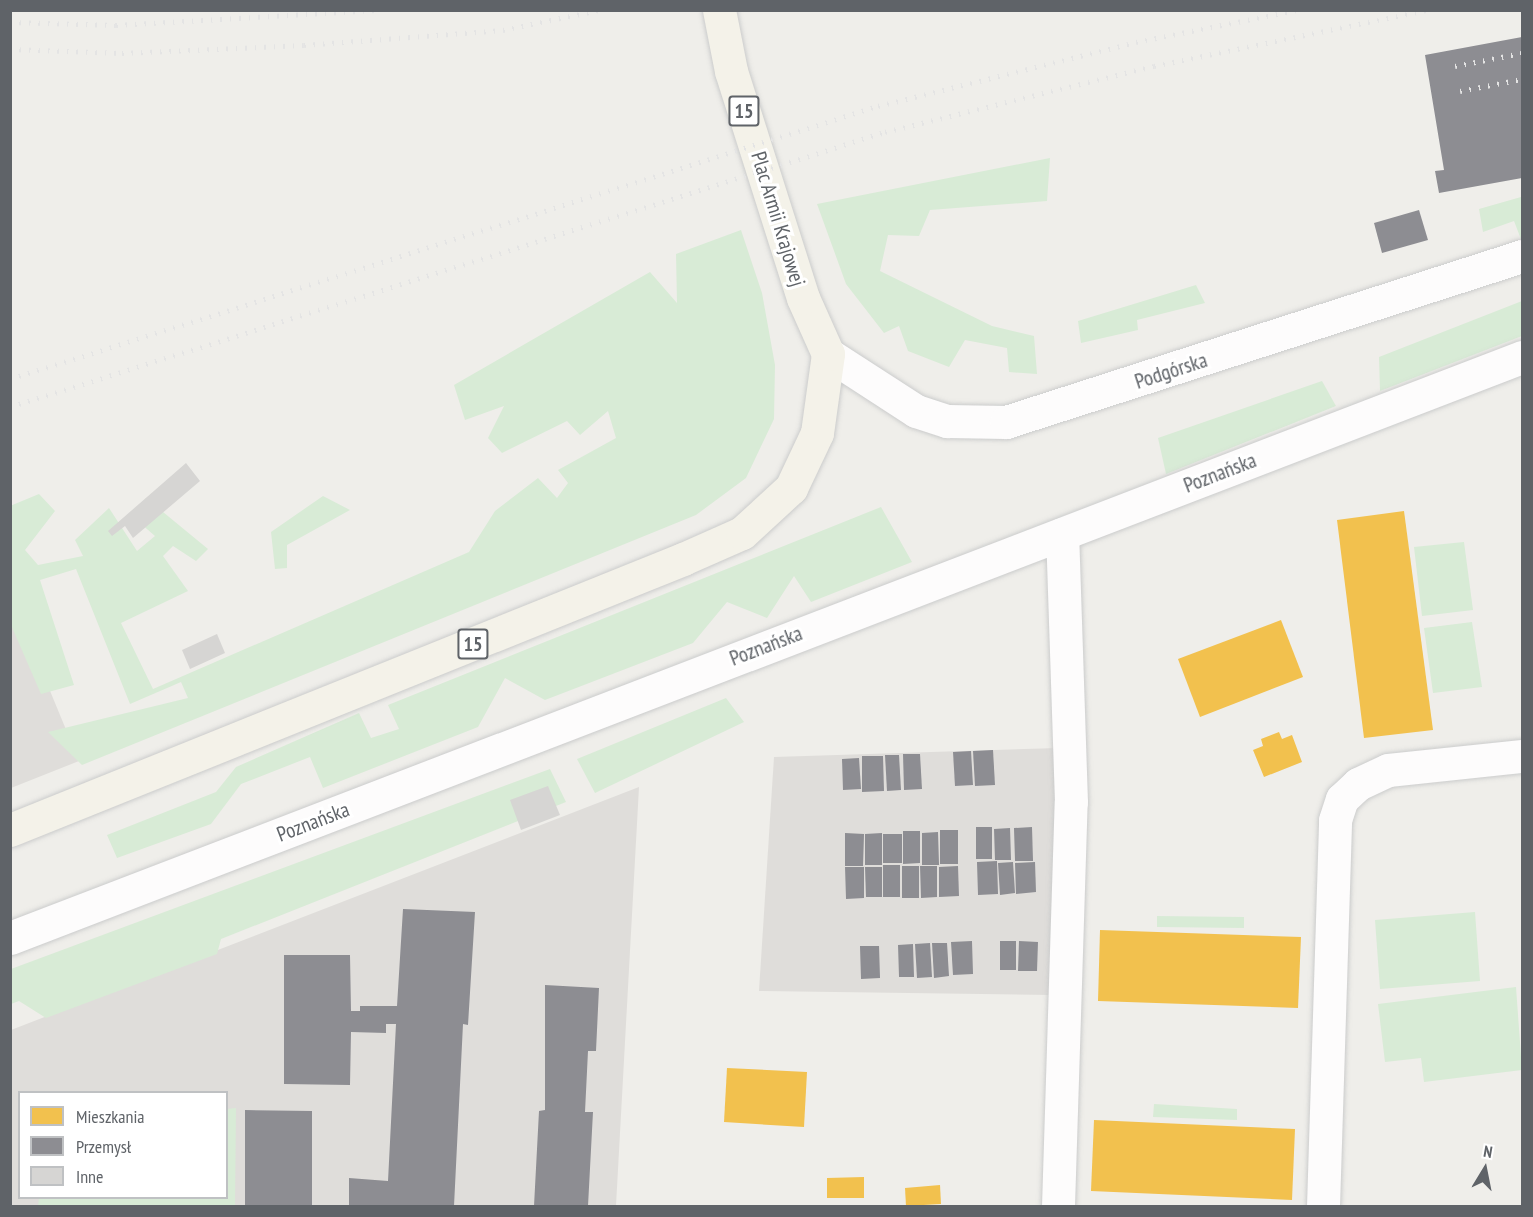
<!DOCTYPE html>
<html>
<head>
<meta charset="utf-8">
<style>
	body { margin:0 }
	#map { position:relative; width:1533px; height:1217px; overflow:hidden; background:#efeeea; font-family:"PT Sans Narrow",sans-serif }
	div>[style] { position:absolute }
	.industrial>* { inset:0; background:#dfddda }
	.green>* { inset:0; background:#d8ebd6 }
	.homes>* { inset:0; background:#f2c14e }
	.industry>* { inset:0; background:#8d8d92 }
	.building>* { inset:0; background:#d6d5d3 }
	.roads { filter:drop-shadow(0 0 2px #cbcccc) drop-shadow(0 0 2px #cbcccc) }
	.minor>* { height:33px; margin:-16.5px; padding:0 16.5px; transform-origin:16.5px; border-radius:16.5px; background:#fdfcfc }
	.major>* { height:33px; margin:-16.5px; padding:0 16.5px; transform-origin:16.5px; border-radius:16.5px; background:#f4f2e9 }
	.rail>* { height:4.5px; margin-top:-2.25px; transform-origin:0; background:repeating-linear-gradient(90deg,#e4e4e4 0 1.5px,transparent 0 9.5px) }
	span { translate:-50% -50%; white-space:nowrap; text-align:center; line-height:1.15; -webkit-text-stroke:6px #fff; paint-order:stroke }
	.shield-label span { padding:2px 4px; background:#fff; border:2px solid; border-radius:4px; -webkit-text-stroke-width:0 }
	.shield-label { font-size:20px; color:#5f6368; font-weight:700 }
	.street-label { font-size:21px; color:#5f6368 }
	.frame { position:absolute; inset:0; border:12px solid #5f6368; pointer-events:none }
	.legend { position:absolute; left:18px; top:1091px; width:210px; height:108px; box-sizing:border-box; background:#fff; border:2px solid #bfc1c3; margin:0; padding:8px 10px; list-style:none; font-size:18px; color:#5f6368 }
	.legend li { display:flex; align-items:center; gap:12px; height:30px }
	.legend b { width:30px; border:2px solid #bfc1c3 }
	.north { position:absolute; left:1455px; top:1139px; width:60px; height:60px; -webkit-text-stroke:4px #fff; paint-order:stroke; rotate:10deg; font-size:16px; font-weight:700; line-height:24px; text-align:center; color:#5f6368 }
	.north::after { content:''; display:block; margin:auto; width:21px; height:27px; background:#5f6368; clip-path:polygon(50% 0,100% 100%,50% 72%,0 100%) }
</style>
</head>
<body>
<div id="map">
	<div class="industrial">
		<div style="clip-path:polygon(10px 594px,79px 761px,11px 788px,10px 788px)"></div>
		<div style="clip-path:polygon(1058px 748px,1051px 995px,759px 991px,774px 757px)"></div>
		<div style="clip-path:polygon(evenodd,639px 787px,616px 1206px,11px 1206px,11px 1030px,639px 787px,20px 1092px,226px 1092px,226px 1198px,20px 1198px,20px 1092px)"></div>
	</div>
	<div class="green">
		<div style="clip-path:polygon(1050px 158px,1047px 201px,930px 210px,919px 236px,888px 235px,880px 271px,992px 326px,1034px 336px,1037px 374px,1009px 372px,1007px 348px,965px 340px,949px 367px,908px 351px,899px 326px,884px 333px,846px 284px,817px 204px)"></div>
		<div style="clip-path:polygon(1521px 197px,1522px 242px,1514px 221px,1483px 232px,1479px 209px)"></div>
		<div style="clip-path:polygon(741px 230px,762px 293px,775px 365px,774px 419px,746px 478px,696px 515px,82px 765px,48px 732px,188px 698px,181px 682px,130px 704px,76px 569px,40px 580px,74px 685px,41px 694px,11px 625px,10px 506px,39px 494px,55px 511px,25px 550px,38px 565px,83px 556px,75px 540px,109px 508px,137px 551px,155px 536px,132px 516px,146px 498px,208px 549px,196px 561px,173px 546px,163px 556px,188px 591px,121px 623px,153px 689px,469px 552px,495px 511px,538px 478px,557px 498px,568px 483px,558px 470px,616px 438px,608px 411px,580px 435px,567px 421px,502px 453px,488px 438px,504px 406px,465px 420px,454px 385px,650px 272px,677px 303px,676px 254px)"></div>
		<div style="clip-path:polygon(1196px 285px,1205px 303px,1137px 320px,1138px 330px,1081px 343px,1078px 321px)"></div>
		<div style="clip-path:polygon(1522px 301px,1522px 336px,1380px 391px,1379px 357px)"></div>
		<div style="clip-path:polygon(1322px 381px,1336px 406px,1166px 474px,1158px 438px)"></div>
		<div style="clip-path:polygon(323px 496px,350px 510px,287px 545px,287px 568px,275px 569px,271px 532px)"></div>
		<div style="clip-path:polygon(881px 507px,912px 562px,811px 602px,794px 576px,767px 618px,727px 602px,693px 643px,545px 700px,505px 678px,478px 727px,323px 788px,310px 757px,241px 784px,211px 824px,117px 858px,107px 835px,216px 792px,236px 767px,359px 713px,371px 738px,399px 729px,388px 705px)"></div>
		<div style="clip-path:polygon(1464px 542px,1473px 610px,1422px 616px,1414px 547px)"></div>
		<div style="clip-path:polygon(1472px 622px,1482px 687px,1433px 693px,1424px 628px)"></div>
		<div style="clip-path:polygon(726px 698px,744px 722px,595px 793px,577px 759px)"></div>
		<div style="clip-path:polygon(550px 769px,566px 802px,221px 939px,217px 954px,46px 1018px,19px 1001px,11px 1004px,11px 969px)"></div>
		<div style="clip-path:polygon(1475px 912px,1480px 981px,1380px 989px,1375px 920px)"></div>
		<div style="clip-path:polygon(1157px 916px,1244px 917px,1244px 928px,1157px 927px)"></div>
		<div style="clip-path:polygon(1516px 987px,1522px 1070px,1424px 1082px,1421px 1058px,1385px 1062px,1378px 1004px)"></div>
		<div style="clip-path:polygon(1154px 1104px,1237px 1109px,1237px 1120px,1153px 1117px)"></div>
		<div style="clip-path:polygon(236px 1108px,235px 1206px,38px 1206px,39px 1198px,226px 1198px,227px 1109px)"></div>
	</div>
	<div class="homes">
		<div style="clip-path:polygon(1404px 511px,1433px 730px,1364px 738px,1337px 520px)"></div>
		<div style="clip-path:polygon(1281px 620px,1303px 677px,1200px 717px,1178px 659px)"></div>
		<div style="clip-path:polygon(1279px 732px,1282px 739px,1292px 735px,1302px 762px,1264px 777px,1253px 750px,1263px 746px,1261px 739px)"></div>
		<div style="clip-path:polygon(1100px 930px,1301px 937px,1298px 1008px,1098px 1001px)"></div>
		<div style="clip-path:polygon(727px 1068px,807px 1072px,804px 1127px,724px 1122px)"></div>
		<div style="clip-path:polygon(1094px 1120px,1295px 1129px,1292px 1200px,1091px 1191px)"></div>
		<div style="clip-path:polygon(864px 1177px,864px 1198px,827px 1198px,827px 1178px)"></div>
		<div style="clip-path:polygon(940px 1185px,941px 1204px,906px 1206px,905px 1188px)"></div>
	</div>
	<div class="industry">
		<div style="clip-path:polygon(1522px 37px,1522px 178px,1439px 193px,1435px 171px,1444px 170px,1425px 55px)"></div>
		<div style="clip-path:polygon(1419px 210px,1428px 240px,1382px 253px,1374px 223px)"></div>
		<div style="clip-path:polygon(993px 750px,995px 785px,975px 786px,973px 751px)"></div>
		<div style="clip-path:polygon(971px 751px,973px 785px,955px 786px,953px 752px)"></div>
		<div style="clip-path:polygon(903px 754px,920px 754px,922px 789px,904px 790px)"></div>
		<div style="clip-path:polygon(885px 755px,899px 755px,901px 790px,887px 791px)"></div>
		<div style="clip-path:polygon(862px 756px,883px 756px,884px 791px,862px 792px)"></div>
		<div style="clip-path:polygon(859px 758px,861px 789px,843px 790px,842px 759px)"></div>
		<div style="clip-path:polygon(976px 827px,992px 827px,992px 859px,976px 859px)"></div>
		<div style="clip-path:polygon(1032px 827px,1033px 861px,1015px 861px,1014px 828px)"></div>
		<div style="clip-path:polygon(1010px 828px,1011px 860px,995px 860px,994px 829px)"></div>
		<div style="clip-path:polygon(940px 830px,958px 830px,958px 864px,940px 864px)"></div>
		<div style="clip-path:polygon(903px 831px,920px 831px,920px 863px,903px 864px)"></div>
		<div style="clip-path:polygon(938px 832px,939px 865px,922px 865px,922px 833px)"></div>
		<div style="clip-path:polygon(845px 833px,864px 834px,863px 866px,845px 866px)"></div>
		<div style="clip-path:polygon(882px 833px,882px 865px,865px 865px,865px 834px)"></div>
		<div style="clip-path:polygon(883px 834px,902px 834px,902px 863px,883px 863px)"></div>
		<div style="clip-path:polygon(997px 861px,998px 894px,978px 895px,977px 862px)"></div>
		<div style="clip-path:polygon(1013px 862px,1015px 893px,1000px 895px,998px 863px)"></div>
		<div style="clip-path:polygon(1035px 862px,1036px 892px,1016px 894px,1015px 863px)"></div>
		<div style="clip-path:polygon(883px 865px,900px 865px,900px 897px,883px 897px)"></div>
		<div style="clip-path:polygon(902px 866px,919px 866px,919px 898px,902px 898px)"></div>
		<div style="clip-path:polygon(920px 866px,937px 866px,937px 897px,921px 898px)"></div>
		<div style="clip-path:polygon(958px 866px,959px 896px,939px 897px,939px 867px)"></div>
		<div style="clip-path:polygon(845px 867px,864px 867px,864px 898px,846px 899px)"></div>
		<div style="clip-path:polygon(865px 867px,882px 867px,882px 897px,866px 897px)"></div>
		<div style="clip-path:polygon(403px 909px,475px 912px,468px 1025px,463px 1024px,454px 1206px,349px 1206px,349px 1178px,388px 1181px,396px 1024px,386px 1024px,386px 1033px,351px 1032px,350px 1085px,284px 1084px,284px 955px,350px 955px,351px 1011px,360px 1011px,360px 1006px,397px 1006px)"></div>
		<div style="clip-path:polygon(972px 941px,973px 974px,953px 975px,951px 942px)"></div>
		<div style="clip-path:polygon(1000px 941px,1016px 941px,1016px 970px,1000px 970px)"></div>
		<div style="clip-path:polygon(1019px 941px,1038px 942px,1037px 971px,1018px 971px)"></div>
		<div style="clip-path:polygon(930px 943px,932px 977px,917px 978px,915px 944px)"></div>
		<div style="clip-path:polygon(932px 943px,947px 943px,949px 976px,934px 978px)"></div>
		<div style="clip-path:polygon(913px 944px,914px 977px,899px 977px,898px 945px)"></div>
		<div style="clip-path:polygon(860px 946px,879px 946px,880px 978px,861px 979px)"></div>
		<div style="clip-path:polygon(545px 985px,599px 988px,596px 1051px,588px 1051px,585px 1112px,593px 1112px,588px 1206px,534px 1206px,539px 1111px,545px 1110px)"></div>
		<div style="clip-path:polygon(245px 1110px,312px 1111px,312px 1206px,245px 1206px)"></div>
	</div>
	<div class="building">
		<div style="clip-path:polygon(186px 463px,200px 481px,133px 538px,125px 526px,112px 536px,108px 531px)"></div>
		<div style="clip-path:polygon(217px 634px,225px 653px,190px 669px,182px 650px)"></div>
		<div style="clip-path:polygon(548px 786px,560px 815px,521px 830px,510px 800px)"></div>
	</div>
	<div class="roads">
		<div class="minor">
			<div style="left:828px;top:354px;width:105px;rotate:32.9deg"></div>
			<div style="left:916px;top:411px;width:33px;rotate:18deg"></div>
			<div style="left:947px;top:421px;width:59px;rotate:1deg"></div>
			<div style="left:1006px;top:422px;width:542px;rotate:-17.83deg"></div>
			<div style="left:10px;top:938px;width:1620px;rotate:-21.02deg"></div>
			<div style="left:1058px;top:1206px;width:404px;rotate:-88.2deg"></div>
			<div style="left:1071px;top:802px;width:268px;rotate:-91.9deg"></div>
			<div style="left:1323px;top:1206px;width:386px;rotate:-88.2deg"></div>
			<div style="left:1335px;top:820px;width:22px;rotate:-72deg"></div>
			<div style="left:1342px;top:799px;width:22px;rotate:-43deg"></div>
			<div style="left:1358px;top:784px;width:33px;rotate:-25deg"></div>
			<div style="left:1388px;top:770px;width:135px;rotate:-6deg"></div>
		</div>
		<div class="major">
			<div style="left:10px;top:830px;width:726px;rotate:-21.93deg"></div>
			<div style="left:683px;top:559px;width:64px;rotate:-23.8deg"></div>
			<div style="left:742px;top:533px;width:67px;rotate:-42.6deg"></div>
			<div style="left:791px;top:488px;width:61px;rotate:-64.7deg"></div>
			<div style="left:817px;top:433px;width:80px;rotate:-82.1deg"></div>
			<div style="left:828px;top:354px;width:61px;rotate:-114.1deg"></div>
			<div style="left:803px;top:298px;width:238px;rotate:-107.6deg"></div>
			<div style="left:731px;top:71px;width:62px;rotate:-101.1deg"></div>
		</div>
	</div>
	<div class="rail">
		<div style="left:10px;top:22px;width:106px;rotate:1.6deg"></div>
		<div style="left:116px;top:25px;width:261px;rotate:-3.3deg"></div>
		<div style="left:10px;top:49px;width:112px;rotate:2deg"></div>
		<div style="left:122px;top:53px;width:182px;rotate:-2.5deg"></div>
		<div style="left:304px;top:45px;width:200px;rotate:-4.3deg"></div>
		<div style="left:503px;top:30px;width:98px;rotate:-11.8deg"></div>
		<div style="left:1455px;top:66px;width:68px;rotate:-11deg"></div>
		<div style="left:1460px;top:91px;width:63px;rotate:-11deg"></div>
		<div style="left:10px;top:379px;width:910px;rotate:-17.46deg"></div>
		<div style="left:878px;top:106px;width:266px;rotate:-13.9deg"></div>
		<div style="left:1136px;top:42px;width:164px;rotate:-11.2deg"></div>
		<div style="left:10px;top:407px;width:917px;rotate:-17.45deg"></div>
		<div style="left:885px;top:132px;width:277px;rotate:-13.8deg"></div>
		<div style="left:1154px;top:66px;width:278px;rotate:-11.6deg"></div>
	</div>
	<div class="shield-label">
		<span style="left:744px;top:111px">15</span>
		<span style="left:473px;top:644px">15</span>
	</div>
	<div class="street-label">
		<span style="left:778px;top:219px;rotate:73deg">Plac Armii Krajowej</span>
		<span style="left:1171px;top:371px;rotate:-18deg">Podgórska</span>
		<span style="left:1220px;top:473px;rotate:-21deg">Poznańska</span>
		<span style="left:766px;top:646px;rotate:-21deg">Poznańska</span>
		<span style="left:313px;top:822px;rotate:-21deg">Poznańska</span>
	</div>
	<div class="frame"></div>
	<ul class="legend">
	<li><b style="height:16px;background:#f2c14e"></b>Mieszkania</li>
	<li><b style="height:16px;background:#8d8d92"></b>Przemysł</li>
	<li><b style="height:16px;background:#d6d5d3"></b>Inne</li>
	</ul>
	<div class="north">N</div>
</div>
</body>
</html>
